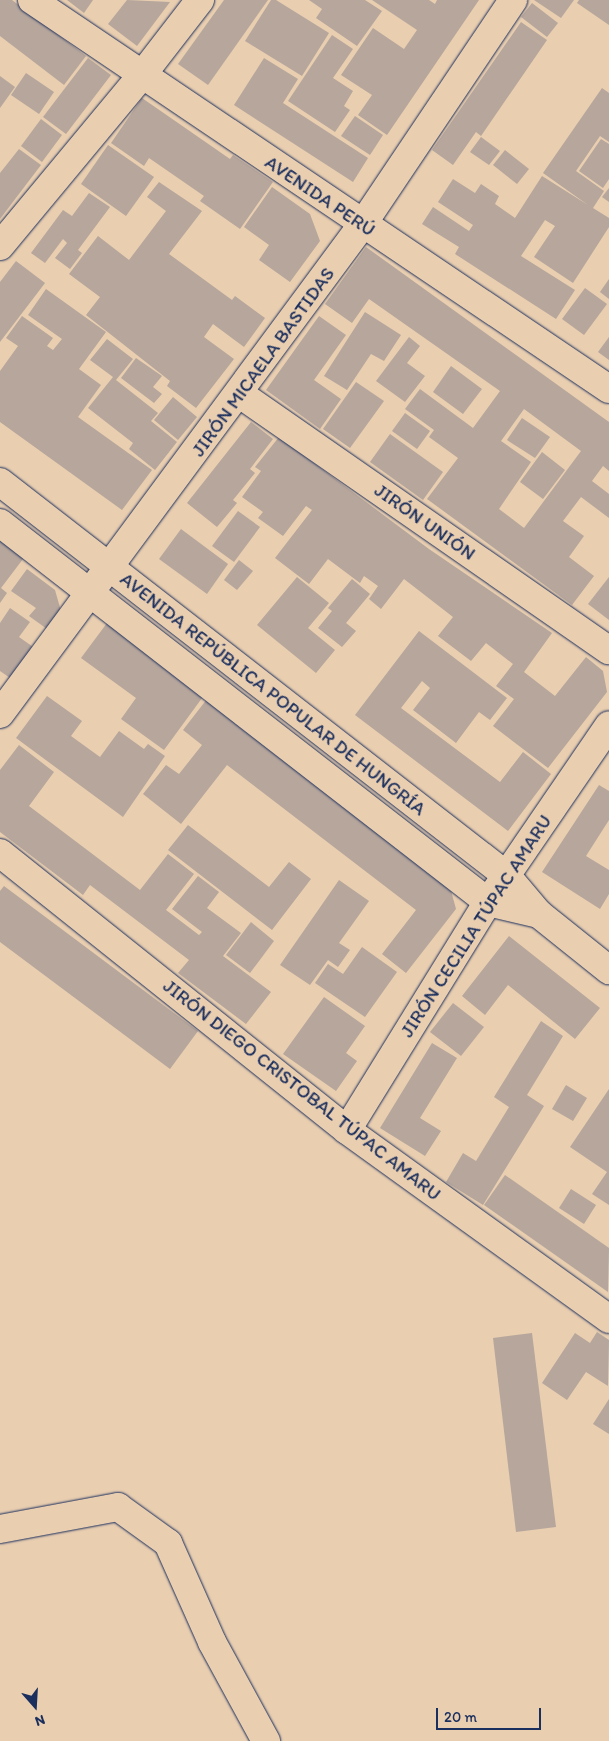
<!DOCTYPE html>
<html>
<head>
<meta charset="utf-8">
<style>
	body { margin:0 }
	#map { position:relative; width:609px; height:1741px; overflow:hidden; background:#e9ceb0; font-family:Itim,sans-serif }
	div>[style] { position:absolute }
	.building>* { inset:0; background:#b6a69c }
	.roads { filter:drop-shadow(0 0 1px #1b2f5e) drop-shadow(0 0 1px #1b2f5e) }
	.street>* { height:28px; margin:-14px; padding:0 14px; transform-origin:14px; border-radius:14px; background:#e9ceb0 }
	span { translate:-50% -50%; white-space:nowrap; text-align:center; line-height:1.15; -webkit-text-stroke:4px #e9ceb0; paint-order:stroke }
	.street-label { font-size:19px; color:#1b2f5e }
	.north { position:absolute; left:10px; top:1681px; width:50px; height:50px; -webkit-text-stroke:4px #e9ceb0; paint-order:stroke; rotate:161deg; font-size:14px; font-weight:700; line-height:20px; text-align:center; color:#1b2f5e }
	.north::after { content:''; display:block; margin:auto; width:18px; height:22px; background:#1b2f5e; clip-path:polygon(50% 0,100% 100%,50% 72%,0 100%) }
	.scale { position:absolute; left:436px; top:1708px; width:105px; height:22px; box-sizing:border-box; border:2px solid #1b2f5e; border-top:0; padding-left:6px; font-size:15px; line-height:18px; white-space:nowrap; color:#1b2f5e; -webkit-text-stroke:4px #e9ceb0; paint-order:stroke }
</style>
</head>
<body>
<div id="map">
	<div class="building">
		<div style="clip-path:polygon(0 0,12px 0,86px 56px,64px 85px,0 36px)"></div>
		<div style="clip-path:polygon(67px 0,93px 0,84px 13px)"></div>
		<div style="clip-path:polygon(127px 0,170px 2px,137px 46px,108px 24px)"></div>
		<div style="clip-path:polygon(224px 0,268px 0,208px 85px,178px 64px)"></div>
		<div style="clip-path:polygon(271px 0,276px 0,329px 33px,302px 76px,245px 41px)"></div>
		<div style="clip-path:polygon(309px 0,365px 0,382px 11px,357px 46px,316px 18px,322px 9px)"></div>
		<div style="clip-path:polygon(372px 0,429px 0,435px 4px,437px 0,479px 0,387px 135px,358px 115px,372px 95px,341px 75px,373px 28px,404px 49px,417px 30px)"></div>
		<div style="clip-path:polygon(534px 0,574px 0,561px 18px)"></div>
		<div style="clip-path:polygon(579px 0,609px 0,609px 25px,577px 3px)"></div>
		<div style="clip-path:polygon(532px 3px,558px 23px,547px 37px,521px 17px)"></div>
		<div style="clip-path:polygon(521px 22px,547px 40px,481px 136px,476px 132px,453px 165px,432px 150px)"></div>
		<div style="clip-path:polygon(332px 35px,353px 49px,333px 78px,353px 91px,344px 106px,350px 110px,335px 132px,288px 101px)"></div>
		<div style="clip-path:polygon(88px 58px,111px 75px,66px 134px,43px 117px)"></div>
		<div style="clip-path:polygon(264px 58px,298px 79px,283px 103px,368px 158px,353px 182px,234px 105px)"></div>
		<div style="clip-path:polygon(26px 73px,54px 92px,39px 114px,11px 95px)"></div>
		<div style="clip-path:polygon(0 76px,15px 87px,0 108px)"></div>
		<div style="clip-path:polygon(602px 88px,609px 93px,609px 142px,600px 136px,576px 171px,604px 191px,593px 208px,609px 218px,609px 227px,573px 283px,534px 257px,555px 226px,545px 220px,521px 256px,575px 290px,556px 319px,455px 254px,459px 247px,422px 224px,433px 207px,469px 231px,473px 225px,438px 202px,453px 179px,475px 193px,481px 184px,499px 196px,495px 204px,515px 218px,542px 176px,588px 205px,543px 173px)"></div>
		<div style="clip-path:polygon(142px 98px,230px 159px,233px 155px,273px 182px,240px 229px,200px 201px,204px 196px,149px 158px,144px 166px,111px 143px)"></div>
		<div style="clip-path:polygon(355px 116px,383px 135px,370px 155px,341px 136px)"></div>
		<div style="clip-path:polygon(41px 119px,62px 135px,42px 162px,21px 146px)"></div>
		<div style="clip-path:polygon(481px 137px,500px 151px,489px 165px,470px 152px)"></div>
		<div style="clip-path:polygon(601px 139px,609px 144px,609px 179px,603px 188px,579px 171px)"></div>
		<div style="clip-path:polygon(108px 145px,154px 177px,126px 216px,81px 184px)"></div>
		<div style="clip-path:polygon(19px 149px,41px 165px,0 219px,0 173px)"></div>
		<div style="clip-path:polygon(505px 150px,529px 169px,517px 184px,493px 165px)"></div>
		<div style="clip-path:polygon(159px 182px,202px 211px,169px 254px,232px 300px,235px 296px,265px 318px,244px 347px,213px 324px,204px 337px,234px 359px,196px 408px,167px 386px,170px 381px,86px 315px,100px 297px,69px 274px,98px 236px,129px 260px,166px 211px,147px 197px)"></div>
		<div style="clip-path:polygon(272px 187px,310px 214px,320px 241px,290px 282px,259px 260px,269px 245px,244px 227px)"></div>
		<div style="clip-path:polygon(609px 188px,609px 202px,602px 197px)"></div>
		<div style="clip-path:polygon(89px 193px,110px 207px,78px 250px,82px 253px,70px 269px,55px 258px,67px 243px,63px 239px,45px 263px,31px 253px,63px 210px,72px 216px)"></div>
		<div style="clip-path:polygon(evenodd,366px 247px,609px 422px,609px 471px,603px 466px,592px 481px,609px 494px,609px 518px,581px 497px,563px 521px,584px 536px,569px 557px,594px 576px,572px 605px,427px 499px,458px 458px,429px 437px,434px 430px,405px 409px,420px 389px,473px 428px,500px 391px,369px 299px,352px 323px,325px 304px,366px 247px,524px 409px,581px 451px,524px 528px,499px 509px,531px 462px,501px 441px,524px 409px)"></div>
		<div style="clip-path:polygon(16px 261px,45px 283px,0 342px,0 282px)"></div>
		<div style="clip-path:polygon(609px 279px,609px 299px,600px 292px)"></div>
		<div style="clip-path:polygon(585px 288px,607px 304px,584px 335px,562px 319px)"></div>
		<div style="clip-path:polygon(46px 289px,106px 332px,79px 369px,101px 385px,78px 417px,152px 470px,122px 510px,0 422px,0 371px,18px 346px,6px 338px,22px 316px,53px 338px,47px 346px,53px 350px,62px 339px,28px 315px)"></div>
		<div style="clip-path:polygon(365px 312px,401px 335px,384px 361px,371px 354px,347px 390px,324px 376px)"></div>
		<div style="clip-path:polygon(319px 316px,346px 335px,314px 380px,341px 399px,320px 429px,266px 390px)"></div>
		<div style="clip-path:polygon(409px 337px,420px 346px,407px 363px,425px 376px,405px 402px,376px 381px)"></div>
		<div style="clip-path:polygon(609px 337px,609px 360px,598px 352px)"></div>
		<div style="clip-path:polygon(107px 339px,133px 359px,116px 380px,158px 413px,151px 421px,177px 442px,155px 470px,129px 449px,133px 443px,88px 408px,113px 377px,90px 360px)"></div>
		<div style="clip-path:polygon(136px 358px,162px 376px,153px 387px,162px 394px,154px 403px,121px 378px)"></div>
		<div style="clip-path:polygon(451px 366px,482px 389px,463px 414px,433px 392px)"></div>
		<div style="clip-path:polygon(356px 382px,384px 401px,350px 448px,323px 429px)"></div>
		<div style="clip-path:polygon(173px 397px,197px 417px,178px 440px,154px 420px)"></div>
		<div style="clip-path:polygon(405px 413px,430px 431px,417px 449px,392px 431px)"></div>
		<div style="clip-path:polygon(522px 418px,550px 437px,535px 458px,507px 440px)"></div>
		<div style="clip-path:polygon(251px 422px,273px 439px,250px 469px,255px 473px,233px 500px,237px 503px,217px 527px,187px 503px)"></div>
		<div style="clip-path:polygon(390px 434px,443px 472px,423px 500px,370px 462px)"></div>
		<div style="clip-path:polygon(279px 437px,429px 549px,552px 633px,524px 672px,555px 696px,586px 657px,603px 671px,607px 692px,548px 768px,493px 726px,514px 699px,496px 686px,513px 664px,486px 643px,471px 661px,438px 636px,453px 617px,404px 579px,381px 609px,369px 599px,378px 586px,364px 576px,360px 583px,328px 559px,309px 584px,275px 558px,312px 510px,306px 506px,283px 536px,258px 518px,263px 512px,242px 497px,261px 471px,255px 467px)"></div>
		<div style="clip-path:polygon(542px 452px,565px 470px,543px 499px,520px 482px)"></div>
		<div style="clip-path:polygon(238px 511px,260px 527px,234px 562px,212px 546px)"></div>
		<div style="clip-path:polygon(181px 529px,228px 564px,207px 594px,159px 559px)"></div>
		<div style="clip-path:polygon(0 535px,26px 555px,1px 588px,7px 593px,0 603px)"></div>
		<div style="clip-path:polygon(239px 560px,253px 571px,237px 590px,224px 580px)"></div>
		<div style="clip-path:polygon(27px 569px,55px 590px,61px 611px,47px 629px,29px 616px,36px 608px,11px 591px)"></div>
		<div style="clip-path:polygon(297px 577px,329px 603px,308px 628px,335px 650px,316px 673px,257px 625px)"></div>
		<div style="clip-path:polygon(609px 577px,609px 620px,588px 604px)"></div>
		<div style="clip-path:polygon(352px 579px,370px 594px,346px 623px,356px 631px,342px 647px,318px 628px,332px 611px,328px 608px)"></div>
		<div style="clip-path:polygon(10px 608px,30px 622px,19px 637px,36px 649px,13px 680px,0 671px,0 623px)"></div>
		<div style="clip-path:polygon(107px 623px,205px 694px,164px 750px,121px 719px,136px 698px,81px 658px)"></div>
		<div style="clip-path:polygon(419px 631px,507px 698px,490px 720px,479px 712px,456px 743px,413px 710px,430px 688px,422px 681px,401px 708px,500px 782px,523px 752px,551px 774px,508px 831px,355px 715px)"></div>
		<div style="clip-path:polygon(47px 696px,82px 721px,71px 736px,100px 757px,119px 731px,144px 749px,148px 744px,165px 756px,123px 817px,16px 738px)"></div>
		<div style="clip-path:polygon(207px 699px,450px 887px,456px 909px,406px 973px,382px 954px,416px 910px,227px 765px,181px 824px,143px 794px,166px 765px,179px 774px,202px 745px,183px 730px)"></div>
		<div style="clip-path:polygon(19px 745px,54px 772px,29px 806px,140px 890px,168px 854px,194px 874px,166px 910px,199px 935px,202px 932px,172px 909px,198px 876px,219px 892px,207px 908px,241px 933px,223px 956px,271px 992px,246px 1024px,178px 973px,189px 960px,90px 885px,83px 895px,0 832px,0 770px)"></div>
		<div style="clip-path:polygon(599px 785px,609px 791px,609px 820px,586px 856px,609px 870px,609px 894px,600px 909px,542px 872px)"></div>
		<div style="clip-path:polygon(188px 825px,269px 887px,289px 862px,311px 879px,272px 930px,168px 850px)"></div>
		<div style="clip-path:polygon(339px 880px,369px 901px,339px 943px,350px 950px,338px 967px,328px 960px,310px 985px,280px 965px)"></div>
		<div style="clip-path:polygon(4px 886px,198px 1031px,170px 1069px,0 942px,0 891px)"></div>
		<div style="clip-path:polygon(251px 922px,274px 941px,250px 973px,226px 955px)"></div>
		<div style="clip-path:polygon(509px 936px,600px 1008px,575px 1039px,508px 985px,485px 1015px,462px 996px)"></div>
		<div style="clip-path:polygon(362px 947px,397px 972px,365px 1017px,315px 983px,328px 964px,343px 974px)"></div>
		<div style="clip-path:polygon(324px 997px,365px 1026px,346px 1053px,357px 1061px,336px 1091px,283px 1054px)"></div>
		<div style="clip-path:polygon(453px 1003px,484px 1027px,461px 1056px,430px 1032px)"></div>
		<div style="clip-path:polygon(541px 1021px,563px 1036px,527px 1095px,544px 1106px,483px 1205px,446px 1182px,463px 1153px,476px 1161px,509px 1107px,494px 1097px)"></div>
		<div style="clip-path:polygon(432px 1043px,457px 1058px,420px 1118px,441px 1131px,425px 1156px,380px 1128px)"></div>
		<div style="clip-path:polygon(566px 1085px,587px 1098px,573px 1121px,552px 1109px)"></div>
		<div style="clip-path:polygon(609px 1089px,609px 1205px,592px 1194px,607px 1172px,570px 1147px)"></div>
		<div style="clip-path:polygon(505px 1175px,609px 1248px,608px 1292px,484px 1205px)"></div>
		<div style="clip-path:polygon(571px 1189px,596px 1205px,584px 1224px,559px 1208px)"></div>
		<div style="clip-path:polygon(597px 1332px,609px 1340px,608px 1386px,586px 1372px,567px 1400px,542px 1383px,575px 1333px,590px 1343px)"></div>
		<div style="clip-path:polygon(532px 1333px,556px 1527px,516px 1532px,493px 1338px)"></div>
		<div style="clip-path:polygon(609px 1399px,609px 1434px,593px 1424px)"></div>
	</div>
	<div class="roads">
		<div class="street">
			<div style="left:32px;top:0;width:696px;rotate:33.99deg"></div>
			<div style="left:0;top:246px;width:222px;rotate:-50.3deg"></div>
			<div style="left:142px;top:75px;width:95px;rotate:-52.3deg"></div>
			<div style="left:240px;top:394px;width:449px;rotate:34.8deg"></div>
			<div style="left:0;top:482px;width:641px;rotate:37.84deg"></div>
			<div style="left:506px;top:875px;width:51px;rotate:49.8deg"></div>
			<div style="left:539px;top:914px;width:90px;rotate:38.7deg"></div>
			<div style="left:0;top:523px;width:618px;rotate:37.83deg"></div>
			<div style="left:488px;top:902px;width:52px;rotate:13.2deg"></div>
			<div style="left:0;top:714px;width:608px;rotate:-53.49deg"></div>
			<div style="left:362px;top:225px;width:271px;rotate:-56.1deg"></div>
			<div style="left:0;top:853px;width:444px;rotate:38.6deg"></div>
			<div style="left:347px;top:1130px;width:323px;rotate:35.8deg"></div>
			<div style="left:347px;top:1130px;width:268px;rotate:-58.3deg"></div>
			<div style="left:488px;top:902px;width:214px;rotate:-55.6deg"></div>
			<div style="left:0;top:1529px;width:120px;rotate:-10.6deg"></div>
			<div style="left:118px;top:1507px;width:62px;rotate:35.8deg"></div>
			<div style="left:168px;top:1543px;width:108px;rotate:66deg"></div>
			<div style="left:212px;top:1642px;width:113px;rotate:61.4deg"></div>
		</div>
	</div>
	<div class="street-label">
		<span style="left:320px;top:196px;rotate:34deg">AVENIDA PERÚ</span>
		<span style="left:263px;top:362px;rotate:-54deg">JIRÓN MICAELA BASTIDAS</span>
		<span style="left:425px;top:522px;rotate:35deg">JIRÓN UNIÓN</span>
		<span style="left:273px;top:694px;rotate:38deg">AVENIDA REPÚBLICA POPULAR DE HUNGRÍA</span>
		<span style="left:476px;top:926px;rotate:-57deg">JIRÓN CECILIA TÚPAC AMARU</span>
		<span style="left:302px;top:1090px;rotate:38deg">JIRÓN DIEGO CRISTOBAL TÚPAC AMARU</span>
	</div>
	<div class="north">N</div>
	<div class="scale">20 m</div>
</div>
</body>
</html>
